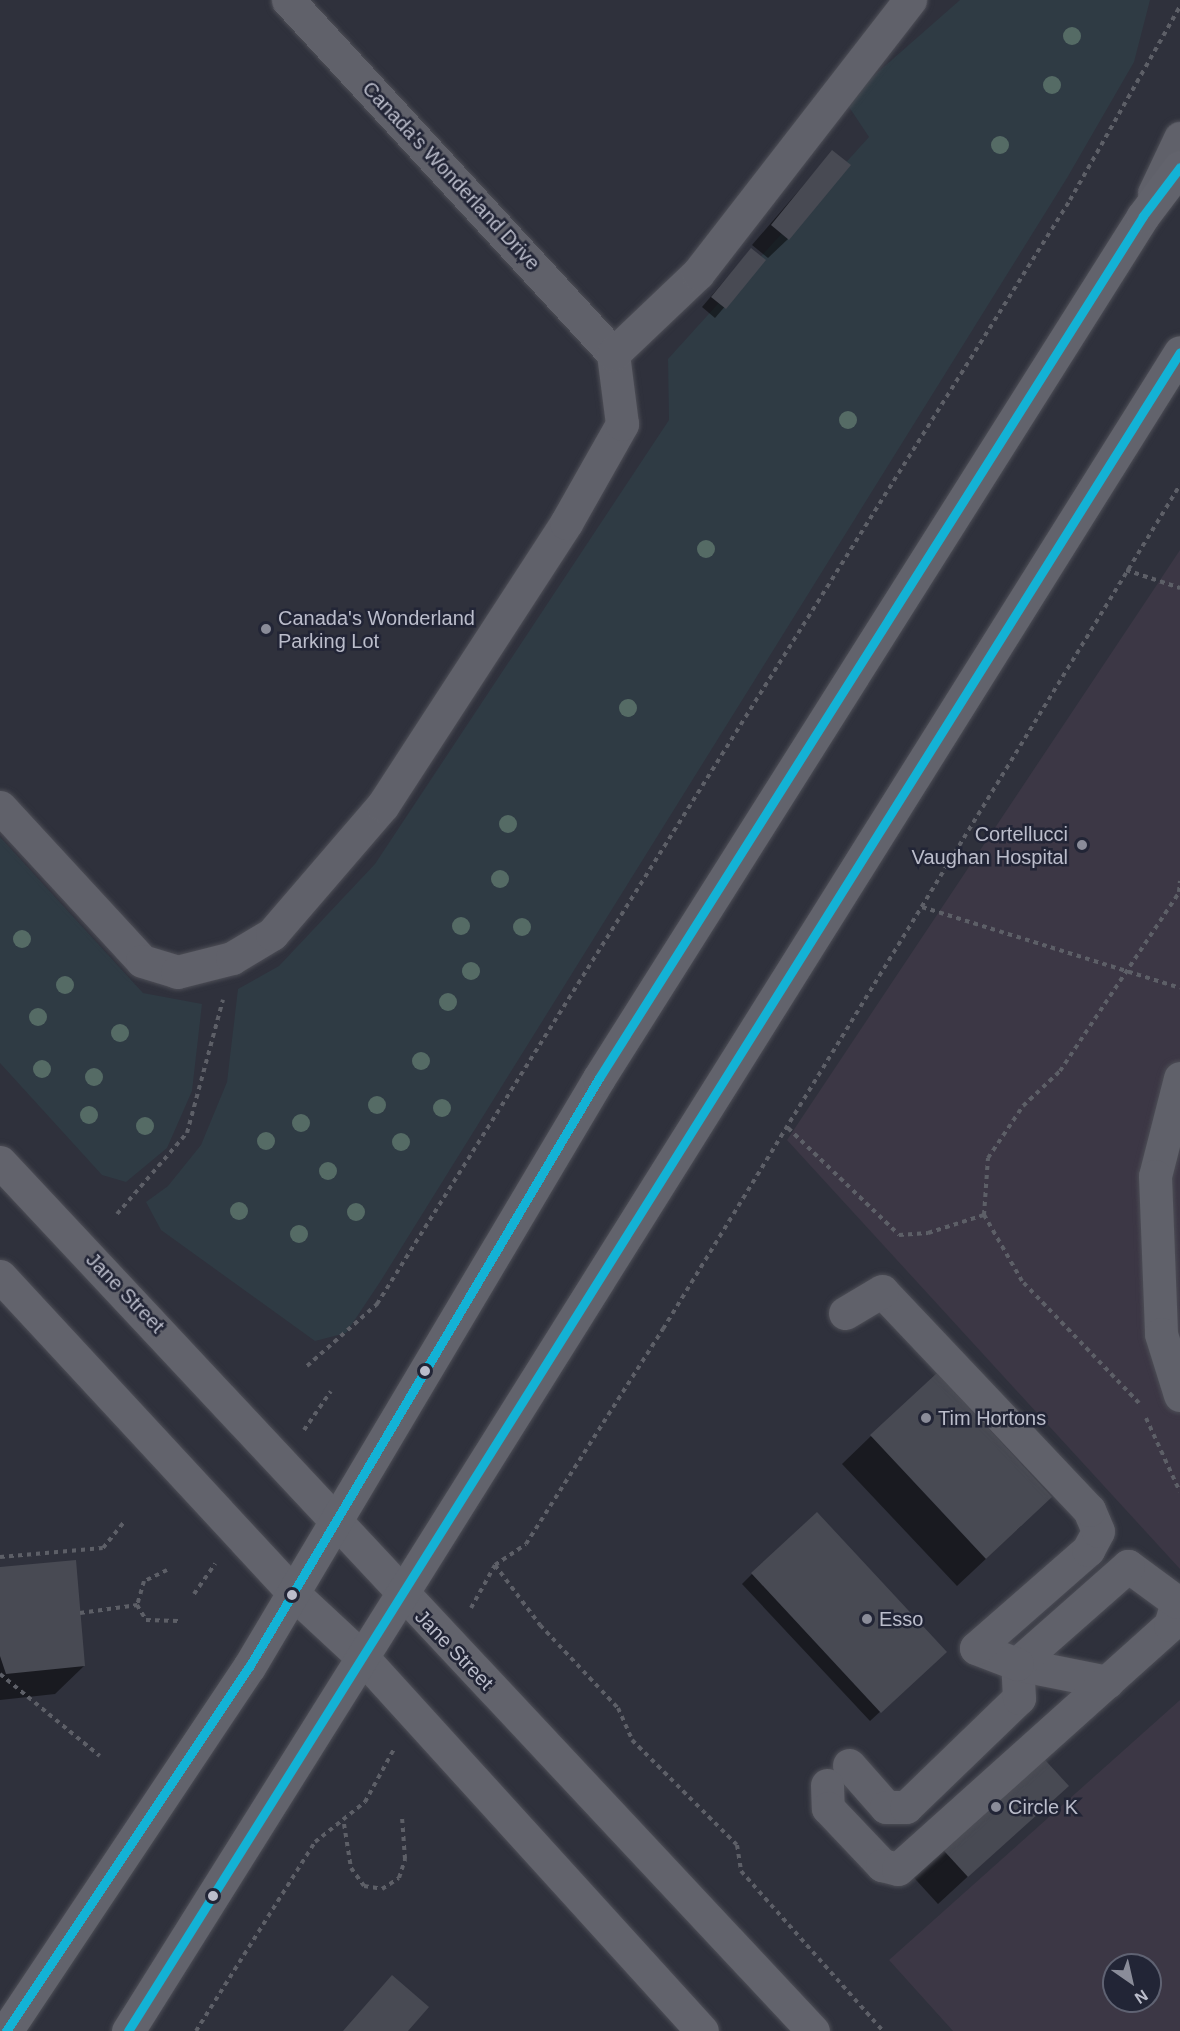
<!DOCTYPE html>
<html>
<head>
<meta charset="utf-8">
<style>
	body { margin:0 }
	#map { position:relative; width:1180px; height:2031px; overflow:hidden; background:#2f313c; font-family:Helvetica,sans-serif }
	div>[style] { position:absolute }
	.medical>* { inset:0; background:#3c3745 }
	.green>* { inset:0; background:#2f3b44 }
	.shadow>* { inset:0; background:#0007 }
	.building>* { inset:0; background:#484a53 }
	.path>* { height:4px; margin-top:-2px; transform-origin:0; background:repeating-linear-gradient(90deg,#5d5f67 0 4.5px,transparent 0 9px) }
	.roads { filter:drop-shadow(0 0 2px #4d4e56) drop-shadow(0 0 2px #4d4e56) }
	.minor>* { height:33px; margin:-16.5px; padding:0 16.5px; transform-origin:16.5px; border-radius:16.5px; background:#60616a }
	.major>* { height:33px; margin:-16.5px; padding:0 16.5px; transform-origin:16.5px; border-radius:16.5px; background:#62636c }
	.bus-1>* { height:9px; margin:-4.5px; padding:0 4.5px; transform-origin:4.5px; border-radius:4.5px; background:#13b2d5 }
	.trees>* { width:18px; height:18px; margin:-9px; border-radius:50%; background:#556b65 }
	.dots>* { width:16px; height:16px; translate:-50% -50%; box-sizing:border-box; border:3px solid #222536; border-radius:50% }
	span { translate:-50% -50%; white-space:nowrap; text-align:center; line-height:1.15; -webkit-text-stroke:5px #222536; paint-order:stroke }
	.street-label { font-size:20px; color:#bbbdcb }
	.poi-label { font-size:20px; color:#bbbdcb }
	.left { translate:0 -50%; text-align:left }
	.right { translate:-100% -50%; text-align:right }
	.north { position:absolute; left:1102px; top:1953px; width:60px; height:60px; box-sizing:border-box; background:#222536; border:2px solid #5f6272; border-radius:50%; rotate:146deg; font-size:16px; font-weight:700; line-height:24px; text-align:center; color:#bbbdcb }
	.north::after { content:''; display:block; margin:auto; width:21px; height:27px; background:#8a8c99; clip-path:polygon(50% 0,100% 100%,50% 72%,0 100%) }
</style>
</head>
<body>
<div id="map">
	<div class="medical">
		<div style="clip-path:polygon(1180px 550px,1180px 1569px,787px 1140px)"></div>
		<div style="clip-path:polygon(evenodd,1180px 1700px,1180px 2031px,953px 2031px,889px 1960px,1180px 1700px,1114px 1965px,1150px 1965px,1150px 2001px,1114px 2001px,1114px 1965px)"></div>
	</div>
	<div class="green">
		<div style="clip-path:polygon(960px 0,1150px 0,1134px 62px,1067px 178px,380px 1282px,346px 1333px,315px 1341px,161px 1230px,146px 1202px,168px 1186px,201px 1145px,227px 1082px,238px 989px,279px 966px,375px 864px,669px 420px,668px 359px,869px 137px,845px 101px)"></div>
		<div style="clip-path:polygon(0 837px,143px 993px,202px 1004px,192px 1091px,167px 1148px,126px 1182px,102px 1175px,0 1063px)"></div>
	</div>
	<div class="shadow">
		<div style="clip-path:polygon(832px 152px,788px 239px,768px 258px,752px 245px)"></div>
		<div style="clip-path:polygon(742px 260px,764px 261px,715px 318px,702px 307px)"></div>
		<div style="clip-path:polygon(871px 1436px,1021px 1526px,957px 1586px,842px 1464px)"></div>
		<div style="clip-path:polygon(0 1569px,84px 1666px,55px 1694px,0 1700px)"></div>
		<div style="clip-path:polygon(752px 1574px,935px 1661px,870px 1721px,742px 1584px)"></div>
		<div style="clip-path:polygon(1067px 1785px,938px 1904px,896px 1858px)"></div>
	</div>
	<div class="building">
		<div style="clip-path:polygon(832px 150px,851px 165px,789px 240px,771px 225px)"></div>
		<div style="clip-path:polygon(751px 248px,766px 260px,726px 309px,711px 297px)"></div>
		<div style="clip-path:polygon(937px 1373px,1052px 1497px,986px 1559px,870px 1435px)"></div>
		<div style="clip-path:polygon(817px 1512px,947px 1652px,881px 1713px,751px 1573px)"></div>
		<div style="clip-path:polygon(76px 1560px,85px 1666px,6px 1674px,0 1656px,0 1567px)"></div>
		<div style="clip-path:polygon(1024px 1737px,1069px 1786px,968px 1877px,924px 1829px)"></div>
		<div style="clip-path:polygon(392px 1975px,429px 2007px,408px 2031px,343px 2031px)"></div>
	</div>
	<div class="path">
		<div style="left:1126px;top:570px;width:57px;rotate:18.4deg"></div>
		<div style="left:1179px;top:892px;width:11px;rotate:-85deg"></div>
		<div style="left:922px;top:907px;width:270px;rotate:17.4deg"></div>
		<div style="left:788px;top:1128px;width:154px;rotate:43.9deg"></div>
		<div style="left:899px;top:1235px;width:29px;rotate:-4deg"></div>
		<div style="left:928px;top:1233px;width:59px;rotate:-17.8deg"></div>
		<div style="left:117px;top:1214px;width:107px;rotate:-49.2deg"></div>
		<div style="left:187px;top:1133px;width:138px;rotate:-74.9deg"></div>
		<div style="left:307px;top:1366px;width:94px;rotate:-41.5deg"></div>
		<div style="left:377px;top:1304px;width:1303px;rotate:-57.88deg"></div>
		<div style="left:1070px;top:200px;width:223px;rotate:-60.4deg"></div>
		<div style="left:1139px;top:1403px;width:169px;rotate:-133.8deg"></div>
		<div style="left:1022px;top:1281px;width:76px;rotate:-119.9deg"></div>
		<div style="left:984px;top:1215px;width:57px;rotate:-86deg"></div>
		<div style="left:988px;top:1158px;width:63px;rotate:-56.1deg"></div>
		<div style="left:1023px;top:1106px;width:51px;rotate:-43.4deg"></div>
		<div style="left:1060px;top:1071px;width:216px;rotate:-56.3deg"></div>
		<div style="left:1146px;top:1418px;width:81px;rotate:65.3deg"></div>
		<div style="left:304px;top:1430px;width:47px;rotate:-55.3deg"></div>
		<div style="left:0;top:1557px;width:103px;rotate:-5deg"></div>
		<div style="left:103px;top:1548px;width:33px;rotate:-51deg"></div>
		<div style="left:495px;top:1565px;width:75px;rotate:53.1deg"></div>
		<div style="left:540px;top:1625px;width:114px;rotate:46.8deg"></div>
		<div style="left:618px;top:1708px;width:35px;rotate:66deg"></div>
		<div style="left:632px;top:1740px;width:148px;rotate:45deg"></div>
		<div style="left:737px;top:1845px;width:26px;rotate:81deg"></div>
		<div style="left:741px;top:1871px;width:214px;rotate:48.4deg"></div>
		<div style="left:167px;top:1570px;width:25px;rotate:154deg"></div>
		<div style="left:144px;top:1581px;width:25px;rotate:106deg"></div>
		<div style="left:137px;top:1605px;width:17px;rotate:59deg"></div>
		<div style="left:146px;top:1620px;width:32px;rotate:2deg"></div>
		<div style="left:194px;top:1594px;width:37px;rotate:-55deg"></div>
		<div style="left:471px;top:1608px;width:49px;rotate:-60.8deg"></div>
		<div style="left:495px;top:1565px;width:37px;rotate:-34deg"></div>
		<div style="left:526px;top:1544px;width:255px;rotate:-57.5deg"></div>
		<div style="left:663px;top:1329px;width:990px;rotate:-58.51deg"></div>
		<div style="left:80px;top:1613px;width:58px;rotate:-8deg"></div>
		<div style="left:0;top:1674px;width:129px;rotate:39.4deg"></div>
		<div style="left:344px;top:1824px;width:45px;rotate:81deg"></div>
		<div style="left:351px;top:1868px;width:22px;rotate:54deg"></div>
		<div style="left:364px;top:1886px;width:18px;rotate:9deg"></div>
		<div style="left:382px;top:1889px;width:20px;rotate:-33deg"></div>
		<div style="left:399px;top:1878px;width:20px;rotate:-72deg"></div>
		<div style="left:405px;top:1859px;width:42px;rotate:-94.1deg"></div>
		<div style="left:196px;top:2031px;width:223px;rotate:-57.8deg"></div>
		<div style="left:315px;top:1842px;width:64px;rotate:-38.7deg"></div>
		<div style="left:365px;top:1802px;width:60px;rotate:-61.3deg"></div>
	</div>
	<div class="roads">
		<div class="minor">
			<div style="left:288px;top:0;width:481px;rotate:47.4deg"></div>
			<div style="left:1154px;top:193px;width:61px;rotate:-64.7deg"></div>
			<div style="left:0;top:807px;width:209px;rotate:47.3deg"></div>
			<div style="left:142px;top:961px;width:37px;rotate:17deg"></div>
			<div style="left:177px;top:972px;width:57px;rotate:-14.3deg"></div>
			<div style="left:232px;top:958px;width:47px;rotate:-31deg"></div>
			<div style="left:272px;top:934px;width:170px;rotate:-49.3deg"></div>
			<div style="left:383px;top:805px;width:336px;rotate:-57deg"></div>
			<div style="left:566px;top:523px;width:114px;rotate:-60.5deg"></div>
			<div style="left:622px;top:424px;width:71px;rotate:-97.3deg"></div>
			<div style="left:613px;top:354px;width:117px;rotate:-43.6deg"></div>
			<div style="left:698px;top:273px;width:346px;rotate:-52.2deg"></div>
			<div style="left:1180px;top:1078px;width:101px;rotate:104.3deg"></div>
			<div style="left:1155px;top:1176px;width:158px;rotate:87.8deg"></div>
			<div style="left:1161px;top:1334px;width:64px;rotate:72.7deg"></div>
			<div style="left:849px;top:1765px;width:56px;rotate:48.6deg"></div>
			<div style="left:886px;top:1807px;width:20px"></div>
			<div style="left:906px;top:1807px;width:157px;rotate:-44deg"></div>
			<div style="left:1019px;top:1698px;width:34px;rotate:-93deg"></div>
			<div style="left:1017px;top:1664px;width:92px;rotate:11.3deg"></div>
			<div style="left:827px;top:1785px;width:23px;rotate:88deg"></div>
			<div style="left:828px;top:1808px;width:79px;rotate:46.5deg"></div>
			<div style="left:882px;top:1865px;width:16px;rotate:14deg"></div>
			<div style="left:898px;top:1869px;width:365px;rotate:-41.9deg"></div>
			<div style="left:1170px;top:1625px;width:24px;rotate:-73deg"></div>
			<div style="left:1177px;top:1602px;width:61px;rotate:-143.7deg"></div>
			<div style="left:1128px;top:1566px;width:148px;rotate:138.6deg"></div>
			<div style="left:1017px;top:1664px;width:44px;rotate:-158.7deg"></div>
			<div style="left:976px;top:1648px;width:149px;rotate:-41.2deg"></div>
			<div style="left:1088px;top:1550px;width:21px;rotate:-62deg"></div>
			<div style="left:1098px;top:1531px;width:23px;rotate:-113deg"></div>
			<div style="left:1089px;top:1510px;width:301px;rotate:-133.4deg"></div>
			<div style="left:882px;top:1291px;width:43px;rotate:149.3deg"></div>
		</div>
		<div class="major">
			<div style="left:0;top:1162px;width:1190px;rotate:46.91deg"></div>
			<div style="left:0;top:1276px;width:433px;rotate:47.2deg"></div>
			<div style="left:294px;top:1594px;width:97px;rotate:42.9deg"></div>
			<div style="left:365px;top:1660px;width:501px;rotate:47.75deg"></div>
			<div style="left:6px;top:2031px;width:438px;rotate:-56.3deg"></div>
			<div style="left:249px;top:1667px;width:685px;rotate:-59.28deg"></div>
			<div style="left:599px;top:1078px;width:1019px;rotate:-57.74deg"></div>
			<div style="left:1143px;top:216px;width:61px;rotate:-52.9deg"></div>
			<div style="left:128px;top:2031px;width:1981px;rotate:-57.93deg"></div>
		</div>
	</div>
	<div class="bus-1">
		<div style="left:6px;top:2031px;width:438px;rotate:-56.3deg"></div>
		<div style="left:249px;top:1667px;width:685px;rotate:-59.28deg"></div>
		<div style="left:599px;top:1078px;width:1019px;rotate:-57.74deg"></div>
		<div style="left:1143px;top:216px;width:61px;rotate:-52.9deg"></div>
		<div style="left:128px;top:2031px;width:1981px;rotate:-57.93deg"></div>
	</div>
	<div class="trees">
		<div style="left:1072px;top:36px"></div>
		<div style="left:1052px;top:85px"></div>
		<div style="left:1000px;top:145px"></div>
		<div style="left:848px;top:420px"></div>
		<div style="left:706px;top:549px"></div>
		<div style="left:628px;top:708px"></div>
		<div style="left:508px;top:824px"></div>
		<div style="left:500px;top:879px"></div>
		<div style="left:461px;top:926px"></div>
		<div style="left:522px;top:927px"></div>
		<div style="left:22px;top:939px"></div>
		<div style="left:471px;top:971px"></div>
		<div style="left:65px;top:985px"></div>
		<div style="left:448px;top:1002px"></div>
		<div style="left:38px;top:1017px"></div>
		<div style="left:120px;top:1033px"></div>
		<div style="left:421px;top:1061px"></div>
		<div style="left:42px;top:1069px"></div>
		<div style="left:94px;top:1077px"></div>
		<div style="left:377px;top:1105px"></div>
		<div style="left:442px;top:1108px"></div>
		<div style="left:89px;top:1115px"></div>
		<div style="left:301px;top:1123px"></div>
		<div style="left:145px;top:1126px"></div>
		<div style="left:266px;top:1141px"></div>
		<div style="left:401px;top:1142px"></div>
		<div style="left:328px;top:1171px"></div>
		<div style="left:239px;top:1211px"></div>
		<div style="left:356px;top:1212px"></div>
		<div style="left:299px;top:1234px"></div>
	</div>
	<div class="dots">
		<div style="left:266px;top:629px;background:#8a8c99"></div>
		<div style="left:1082px;top:845px;background:#8a8c99"></div>
		<div style="left:425px;top:1371px;background:#bbbdcb"></div>
		<div style="left:926px;top:1418px;background:#8a8c99"></div>
		<div style="left:292px;top:1595px;background:#bbbdcb"></div>
		<div style="left:867px;top:1619px;background:#8a8c99"></div>
		<div style="left:996px;top:1807px;background:#8a8c99"></div>
		<div style="left:213px;top:1896px;background:#bbbdcb"></div>
	</div>
	<div class="street-label">
		<span style="left:451px;top:176px;rotate:47deg">Canada's Wonderland Drive</span>
		<span style="left:125px;top:1293px;rotate:46deg">Jane Street</span>
		<span style="left:454px;top:1650px;rotate:46deg">Jane Street</span>
	</div>
	<div class="poi-label">
		<span class="left" style="left:278px;top:630px">Canada's Wonderland<br>Parking Lot</span>
		<span class="right" style="left:1068px;top:846px">Cortellucci<br>Vaughan Hospital</span>
		<span class="left" style="left:938px;top:1418px">Tim Hortons</span>
		<span class="left" style="left:879px;top:1619px">Esso</span>
		<span class="left" style="left:1008px;top:1807px">Circle K</span>
	</div>
	<div class="north">N</div>
</div>
</body>
</html>
